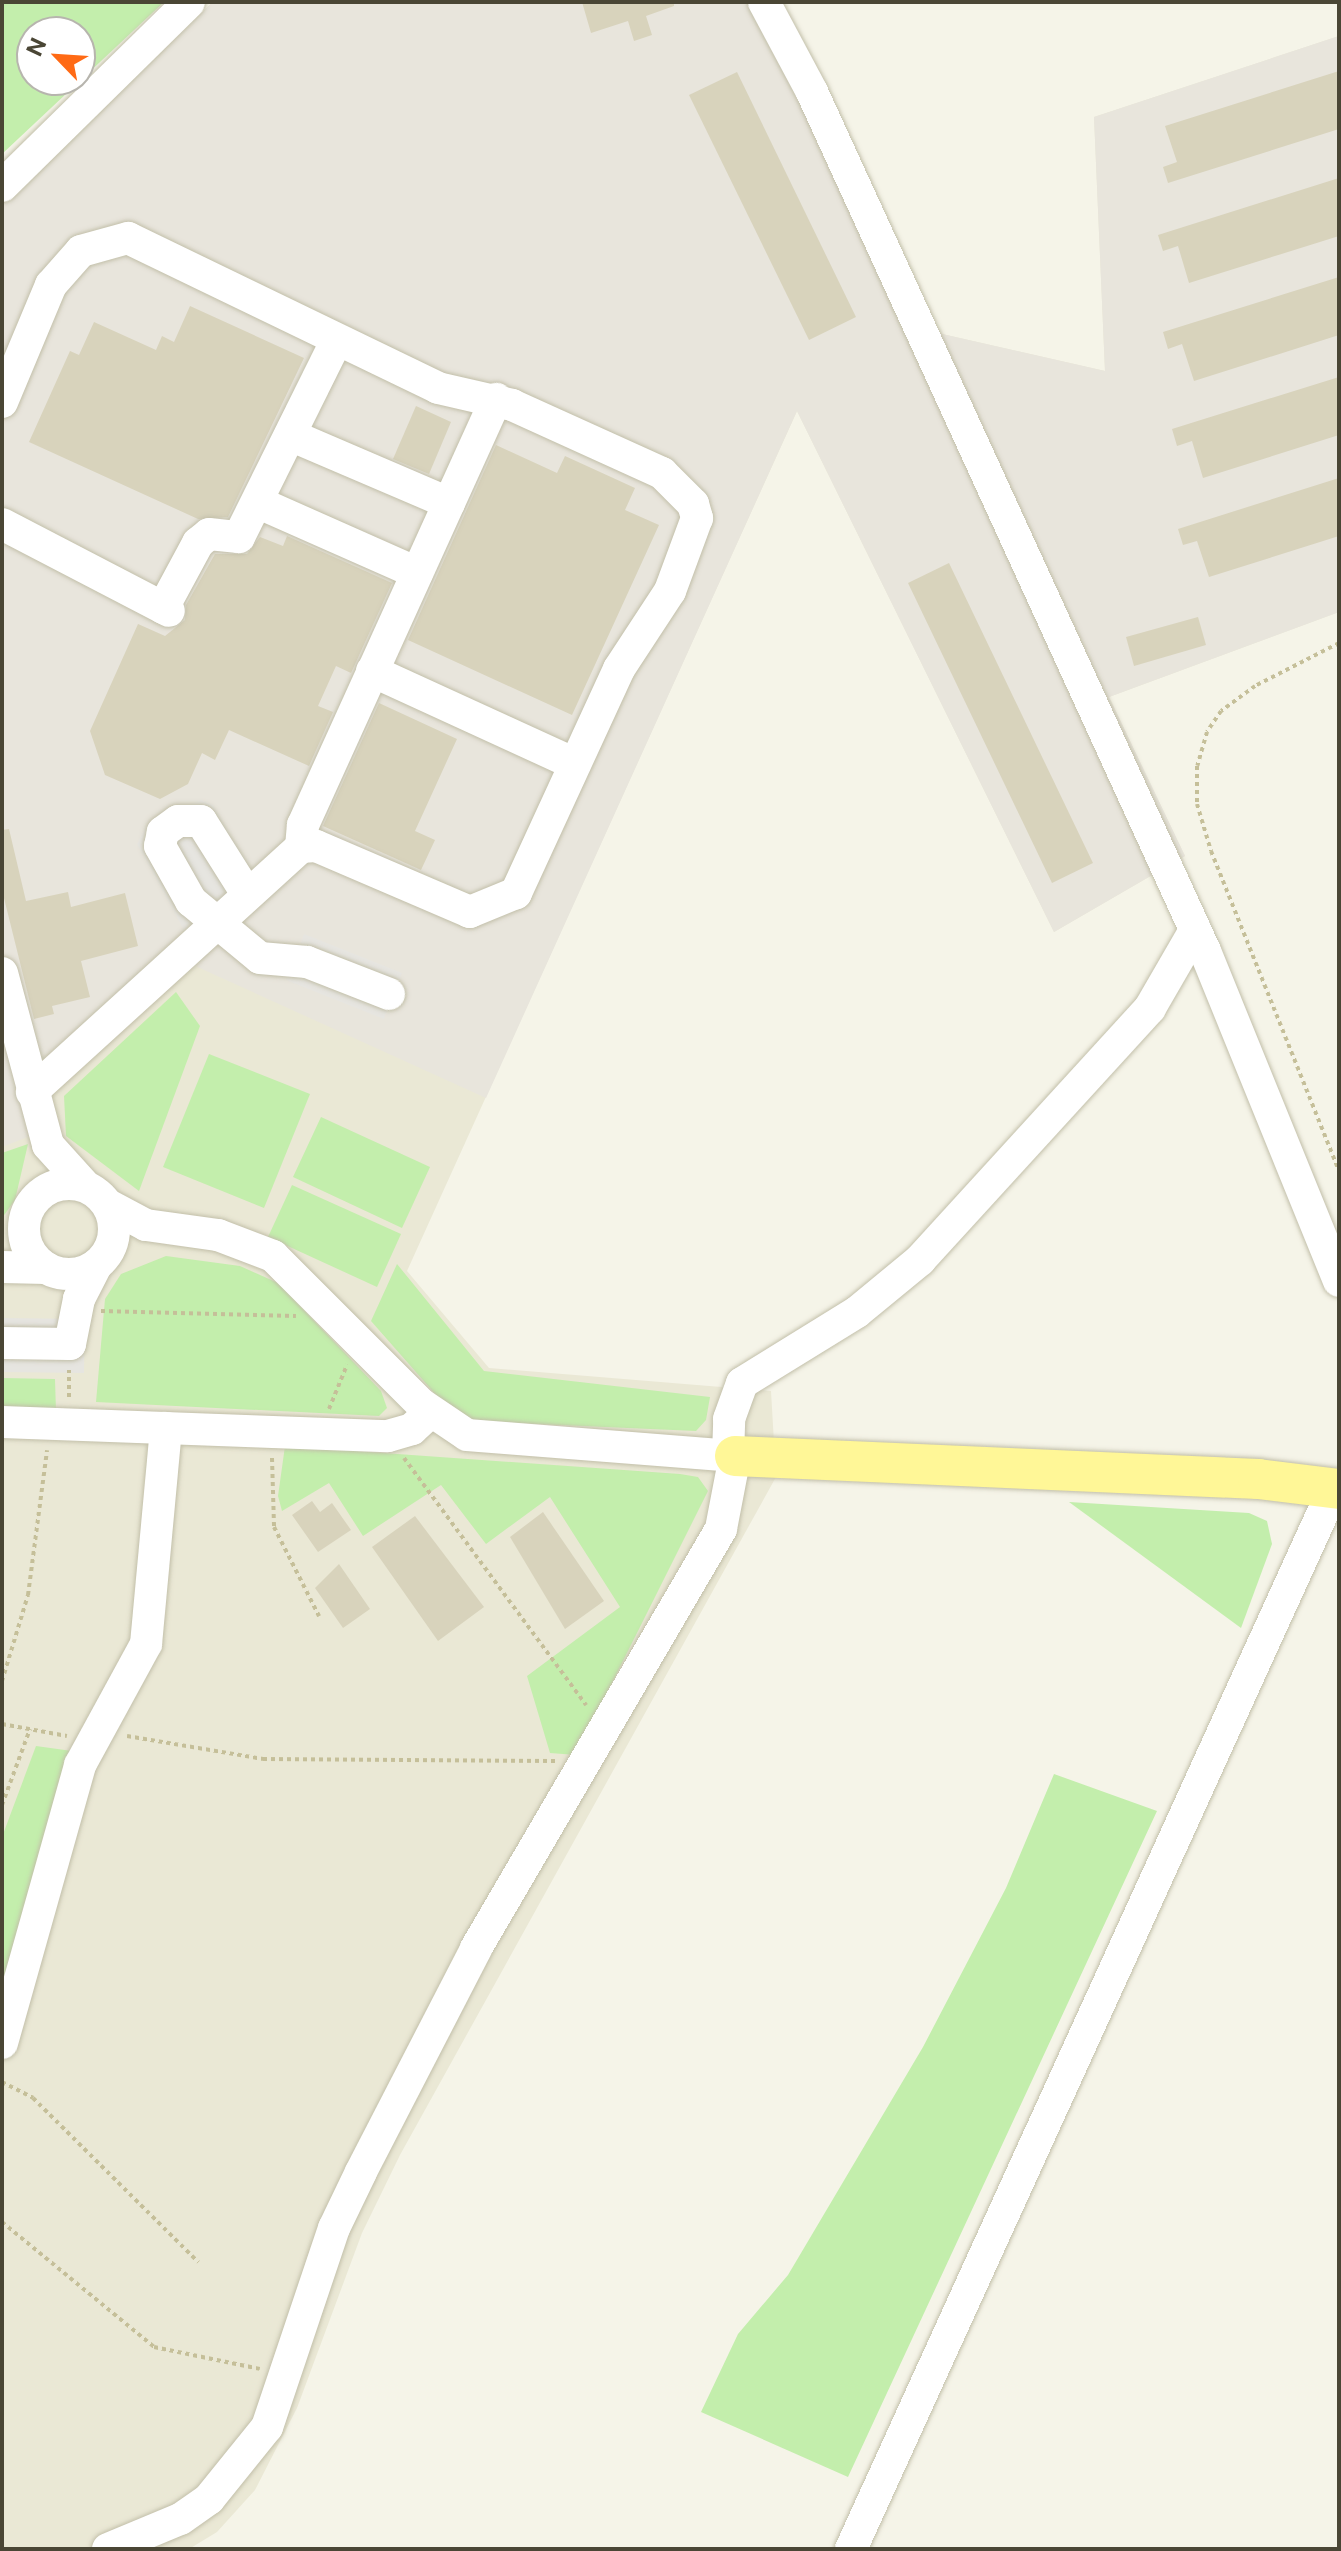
<!DOCTYPE html>
<html>
<head>
<meta charset="utf-8">
<style>
	body { margin:0 }
	#map { position:relative; width:1341px; height:2551px; overflow:hidden; background:#f5f4e8; font-family:"Public Sans",sans-serif }
	div>[style] { position:absolute }
	.residential>* { inset:0; background:#eae8d5 }
	.industrial>* { inset:0; background:#e8e5dc }
	.green>* { inset:0; background:#c3eeac }
	.parking>* { inset:0; background:#e6e5e0 }
	.building>* { inset:0; background:#d8d3bc }
	.path>* { height:4px; margin-top:-2px; transform-origin:0; background:repeating-linear-gradient(90deg,#c5bf99 0 4px,transparent 0 8px) }
	.roads { filter:drop-shadow(0 0 2px #c2bfa9) drop-shadow(0 0 2px #c2bfa9) }
	.minor>* { height:32px; margin:-16px; padding:0 16px; transform-origin:16px; border-radius:16px; background:#fff }
	.minor>.ring { margin:-16px; padding:0; box-sizing:content-box; background:none; border:32px solid #fff; border-radius:50% }
	.major>* { height:40px; margin:-20px; padding:0 20px; transform-origin:20px; border-radius:20px; background:#fff797 }
	span { translate:-50% -50%; white-space:nowrap; text-align:center; line-height:1.15; -webkit-text-stroke:6px #fff; paint-order:stroke }
	.frame { position:absolute; inset:0; border:4px solid #4a4635; pointer-events:none }
	.north { position:absolute; left:16px; top:16px; width:80px; height:80px; box-sizing:border-box; background:#fff; border:2px solid #b7b5ae; border-radius:50%; rotate:295deg; font-size:22px; font-weight:700; line-height:32px; text-align:center; color:#4a4635 }
	.north::after { content:''; display:block; margin:auto; width:28px; height:36px; background:#ff6a15; clip-path:polygon(50% 0,100% 100%,50% 72%,0 100%) }
</style>
</head>
<body>
<div id="map">
	<div class="residential">
		<div style="clip-path:polygon(213px 2px,907px 326px,1105px 371px,1094px 117px,1339px 36px,1339px 612px,1109px 697px,1185px 856px,1054px 932px,797px 411px,407px 1271px,489px 1368px,771px 1391px,776px 1477px,400px 2155px,362px 2233px,297px 2408px,255px 2490px,217px 2532px,189px 2549px,2px 2549px,2px 200px)"></div>
	</div>
	<div class="industrial">
		<div style="clip-path:polygon(213px 2px,757px 2px,907px 326px,1105px 371px,1094px 117px,1339px 36px,1339px 612px,1109px 697px,1185px 856px,1054px 932px,797px 411px,486px 1098px,193px 965px,29px 1107px,33px 1135px,2px 1147px,2px 200px)"></div>
	</div>
	<div class="green">
		<div style="clip-path:polygon(evenodd,2px 2px,164px 2px,2px 154px,2px 2px,80px 32px,80px 80px,32px 80px,32px 32px,80px 32px)"></div>
		<div style="clip-path:polygon(176px 992px,200px 1026px,139px 1191px,66px 1136px,64px 1096px)"></div>
		<div style="clip-path:polygon(209px 1054px,310px 1094px,264px 1208px,163px 1167px)"></div>
		<div style="clip-path:polygon(321px 1117px,430px 1167px,402px 1228px,293px 1177px)"></div>
		<div style="clip-path:polygon(28px 1144px,15px 1200px,2px 1218px,2px 1153px)"></div>
		<div style="clip-path:polygon(292px 1185px,401px 1234px,377px 1287px,268px 1237px)"></div>
		<div style="clip-path:polygon(166px 1256px,240px 1266px,278px 1283px,381px 1391px,387px 1408px,379px 1416px,96px 1402px,105px 1299px,121px 1274px)"></div>
		<div style="clip-path:polygon(397px 1264px,484px 1371px,710px 1397px,706px 1420px,696px 1431px,469px 1421px,444px 1404px,371px 1321px)"></div>
		<div style="clip-path:polygon(2px 1378px,55px 1379px,56px 1412px,2px 1410px)"></div>
		<div style="clip-path:polygon(285px 1446px,680px 1474px,698px 1477px,708px 1491px,576px 1755px,550px 1753px,527px 1676px,620px 1607px,550px 1497px,486px 1544px,441px 1485px,363px 1536px,329px 1483px,282px 1511px,278px 1496px)"></div>
		<div style="clip-path:polygon(1069px 1502px,1249px 1513px,1267px 1521px,1272px 1544px,1241px 1628px)"></div>
		<div style="clip-path:polygon(36px 1746px,72px 1751px,2px 2002px,2px 1837px)"></div>
		<div style="clip-path:polygon(1054px 1774px,1157px 1811px,848px 2477px,701px 2412px,738px 2334px,788px 2275px,923px 2047px,1006px 1888px)"></div>
	</div>
	<div class="parking">
		<div style="clip-path:polygon(201px 800px,213px 805px,254px 874px,185px 932px,137px 844px,147px 824px)"></div>
		<div style="clip-path:polygon(304px 934px,402px 973px,384px 1019px,286px 980px)"></div>
		<div style="clip-path:polygon(2px 1318px,85px 1319px,84px 1373px,2px 1372px)"></div>
	</div>
	<div class="building">
		<div style="clip-path:polygon(582px 2px,674px 2px,674px 6px,646px 16px,652px 35px,634px 41px,628px 21px,591px 33px)"></div>
		<div style="clip-path:polygon(1339px 71px,1339px 129px,1168px 183px,1163px 167px,1177px 162px,1165px 126px)"></div>
		<div style="clip-path:polygon(737px 72px,856px 317px,809px 340px,689px 95px)"></div>
		<div style="clip-path:polygon(1339px 178px,1339px 236px,1189px 283px,1178px 246px,1163px 251px,1158px 235px)"></div>
		<div style="clip-path:polygon(1339px 277px,1339px 335px,1194px 381px,1182px 344px,1168px 349px,1163px 332px)"></div>
		<div style="clip-path:polygon(190px 306px,304px 358px,228px 517px,198px 519px,29px 442px,70px 351px,79px 355px,94px 322px,156px 350px,162px 336px,174px 342px)"></div>
		<div style="clip-path:polygon(1339px 377px,1339px 435px,1203px 478px,1192px 441px,1177px 446px,1172px 429px)"></div>
		<div style="clip-path:polygon(416px 406px,451px 422px,429px 474px,393px 459px)"></div>
		<div style="clip-path:polygon(496px 445px,557px 473px,565px 456px,635px 488px,625px 510px,659px 525px,572px 715px,408px 640px)"></div>
		<div style="clip-path:polygon(1339px 478px,1339px 536px,1209px 577px,1197px 541px,1183px 545px,1178px 529px)"></div>
		<div style="clip-path:polygon(287px 536px,392px 583px,351px 673px,336px 666px,318px 706px,333px 712px,309px 766px,229px 730px,215px 760px,202px 753px,188px 784px,160px 799px,105px 775px,90px 731px,138px 624px,165px 636px,185px 620px,186px 605px,215px 554px,247px 554px,260px 537px,283px 546px)"></div>
		<div style="clip-path:polygon(949px 563px,1093px 863px,1052px 883px,908px 583px)"></div>
		<div style="clip-path:polygon(1198px 617px,1206px 645px,1134px 666px,1126px 637px)"></div>
		<div style="clip-path:polygon(379px 703px,457px 739px,415px 831px,435px 840px,421px 870px,323px 826px)"></div>
		<div style="clip-path:polygon(9px 829px,26px 901px,68px 892px,71px 907px,125px 893px,138px 946px,81px 961px,90px 997px,52px 1006px,54px 1014px,34px 1019px,2px 890px,2px 830px)"></div>
		<div style="clip-path:polygon(312px 1501px,320px 1512px,332px 1503px,351px 1530px,318px 1552px,292px 1515px)"></div>
		<div style="clip-path:polygon(543px 1512px,604px 1601px,565px 1629px,510px 1537px)"></div>
		<div style="clip-path:polygon(415px 1516px,484px 1607px,438px 1641px,372px 1547px)"></div>
		<div style="clip-path:polygon(339px 1564px,370px 1609px,343px 1628px,315px 1588px)"></div>
	</div>
	<div class="path">
		<div style="left:1339px;top:643px;width:94px;rotate:152.9deg"></div>
		<div style="left:1255px;top:686px;width:42px;rotate:143.7deg"></div>
		<div style="left:1221px;top:711px;width:25px;rotate:124deg"></div>
		<div style="left:1207px;top:732px;width:35px;rotate:106deg"></div>
		<div style="left:1197px;top:766px;width:38px;rotate:90deg"></div>
		<div style="left:1197px;top:804px;width:49px;rotate:73.4deg"></div>
		<div style="left:1211px;top:851px;width:345px;rotate:68.2deg"></div>
		<div style="left:101px;top:1311px;width:195px;rotate:1.5deg"></div>
		<div style="left:69px;top:1397px;width:27px;rotate:-90deg"></div>
		<div style="left:329px;top:1409px;width:48px;rotate:-67.8deg"></div>
		<div style="left:272px;top:1458px;width:69px;rotate:88.3deg"></div>
		<div style="left:274px;top:1527px;width:100px;rotate:63.2deg"></div>
		<div style="left:404px;top:1458px;width:307px;rotate:53.6deg"></div>
		<div style="left:2px;top:1681px;width:90px;rotate:-73.2deg"></div>
		<div style="left:28px;top:1595px;width:146px;rotate:-82.5deg"></div>
		<div style="left:2px;top:1724px;width:66px;rotate:10.5deg"></div>
		<div style="left:127px;top:1736px;width:138px;rotate:9.6deg"></div>
		<div style="left:263px;top:1759px;width:293px;rotate:0.4deg"></div>
		<div style="left:2px;top:1805px;width:81px;rotate:-69.8deg"></div>
		<div style="left:2px;top:2082px;width:35px;rotate:27deg"></div>
		<div style="left:33px;top:2098px;width:233px;rotate:44.8deg"></div>
		<div style="left:2px;top:2222px;width:197px;rotate:39.4deg"></div>
		<div style="left:154px;top:2347px;width:108px;rotate:11.7deg"></div>
	</div>
	<div class="roads">
		<div class="minor">
			<div style="left:764px;top:2px;width:102px;rotate:61.9deg"></div>
			<div style="left:812px;top:92px;width:945px;rotate:65.42deg"></div>
			<div style="left:1205px;top:951px;width:356px;rotate:67.9deg"></div>
			<div style="left:2px;top:186px;width:262px;rotate:-44.5deg"></div>
			<div style="left:2px;top:402px;width:127px;rotate:-67.3deg"></div>
			<div style="left:51px;top:285px;width:45px;rotate:-48.6deg"></div>
			<div style="left:81px;top:251px;width:49px;rotate:-15.5deg"></div>
			<div style="left:128px;top:238px;width:344px;rotate:25.8deg"></div>
			<div style="left:438px;top:388px;width:76px;rotate:12.9deg"></div>
			<div style="left:512px;top:405px;width:165px;rotate:24.4deg"></div>
			<div style="left:662px;top:473px;width:44px;rotate:45deg"></div>
			<div style="left:693px;top:504px;width:15px;rotate:74deg"></div>
			<div style="left:697px;top:518px;width:78px;rotate:110.3deg"></div>
			<div style="left:670px;top:591px;width:93px;rotate:123.2deg"></div>
			<div style="left:619px;top:669px;width:247px;rotate:114.7deg"></div>
			<div style="left:516px;top:893px;width:50px;rotate:157.6deg"></div>
			<div style="left:470px;top:912px;width:168px;rotate:-156.8deg"></div>
			<div style="left:316px;top:846px;width:15px;rotate:176deg"></div>
			<div style="left:301px;top:847px;width:364px;rotate:137.7deg"></div>
			<div style="left:290px;top:435px;width:173px;rotate:23.2deg"></div>
			<div style="left:257px;top:502px;width:175px;rotate:23.9deg"></div>
			<div style="left:2px;top:524px;width:188px;rotate:27.5deg"></div>
			<div style="left:163px;top:608px;width:74px;rotate:-61.7deg"></div>
			<div style="left:198px;top:543px;width:14px;rotate:-39deg"></div>
			<div style="left:209px;top:534px;width:30px;rotate:6deg"></div>
			<div style="left:239px;top:537px;width:218px;rotate:-63.6deg"></div>
			<div style="left:372px;top:671px;width:223px;rotate:24.6deg"></div>
			<div style="left:301px;top:847px;width:22px;rotate:-85deg"></div>
			<div style="left:303px;top:825px;width:468px;rotate:-65.6deg"></div>
			<div style="left:247px;top:894px;width:86px;rotate:-122.2deg"></div>
			<div style="left:201px;top:821px;width:23px;rotate:180deg"></div>
			<div style="left:178px;top:821px;width:19px;rotate:144deg"></div>
			<div style="left:163px;top:832px;width:14px;rotate:102deg"></div>
			<div style="left:160px;top:846px;width:63px;rotate:60.6deg"></div>
			<div style="left:191px;top:901px;width:89px;rotate:39.6deg"></div>
			<div style="left:260px;top:958px;width:47px;rotate:4.9deg"></div>
			<div style="left:307px;top:962px;width:88px;rotate:21.3deg"></div>
			<div style="left:2px;top:973px;width:178px;rotate:75deg"></div>
			<div style="left:48px;top:1145px;width:55px;rotate:47.9deg"></div>
			<div class="ring" style="left:24px;top:1184px;width:58px;height:58px"></div>
			<div style="left:108px;top:1205px;width:43px;rotate:27.8deg"></div>
			<div style="left:146px;top:1225px;width:73px;rotate:7.9deg"></div>
			<div style="left:218px;top:1235px;width:59px;rotate:20.9deg"></div>
			<div style="left:273px;top:1256px;width:209px;rotate:45deg"></div>
			<div style="left:421px;top:1404px;width:55px;rotate:34deg"></div>
			<div style="left:467px;top:1435px;width:269px;rotate:4.5deg"></div>
			<div style="left:735px;top:1456px;width:74px;rotate:100.9deg"></div>
			<div style="left:721px;top:1529px;width:486px;rotate:120.3deg"></div>
			<div style="left:476px;top:1949px;width:251px;rotate:117.3deg"></div>
			<div style="left:361px;top:2172px;width:62px;rotate:115.7deg"></div>
			<div style="left:334px;top:2228px;width:210px;rotate:108.6deg"></div>
			<div style="left:267px;top:2427px;width:92px;rotate:128.9deg"></div>
			<div style="left:209px;top:2499px;width:35px;rotate:145deg"></div>
			<div style="left:180px;top:2519px;width:78px;rotate:157.4deg"></div>
			<div style="left:2px;top:1267px;width:44px;rotate:1.3deg"></div>
			<div style="left:2px;top:1343px;width:68px;rotate:0.8deg"></div>
			<div style="left:70px;top:1344px;width:46px;rotate:-78.7deg"></div>
			<div style="left:79px;top:1299px;width:38px;rotate:-63deg"></div>
			<div style="left:2px;top:1422px;width:386px;rotate:2.1deg"></div>
			<div style="left:388px;top:1436px;width:25px;rotate:-16deg"></div>
			<div style="left:412px;top:1429px;width:25px;rotate:-43deg"></div>
			<div style="left:728px;top:1455px;width:36px;rotate:-88deg"></div>
			<div style="left:729px;top:1419px;width:38px;rotate:-70deg"></div>
			<div style="left:742px;top:1383px;width:135px;rotate:-31.7deg"></div>
			<div style="left:857px;top:1312px;width:82px;rotate:-39.5deg"></div>
			<div style="left:920px;top:1260px;width:341px;rotate:-47.6deg"></div>
			<div style="left:1150px;top:1008px;width:90px;rotate:-60deg"></div>
			<div style="left:2px;top:2043px;width:289px;rotate:-74.3deg"></div>
			<div style="left:80px;top:1765px;width:138px;rotate:-61.4deg"></div>
			<div style="left:146px;top:1644px;width:217px;rotate:-84.7deg"></div>
			<div style="left:851px;top:2549px;width:1166px;rotate:-65.52deg"></div>
		</div>
		<div class="major">
			<div style="left:735px;top:1456px;width:524px;rotate:2.52deg"></div>
			<div style="left:1258px;top:1479px;width:82px;rotate:7deg"></div>
		</div>
	</div>
	<div class="frame"></div>
	<div class="north">N</div>
</div>
</body>
</html>
